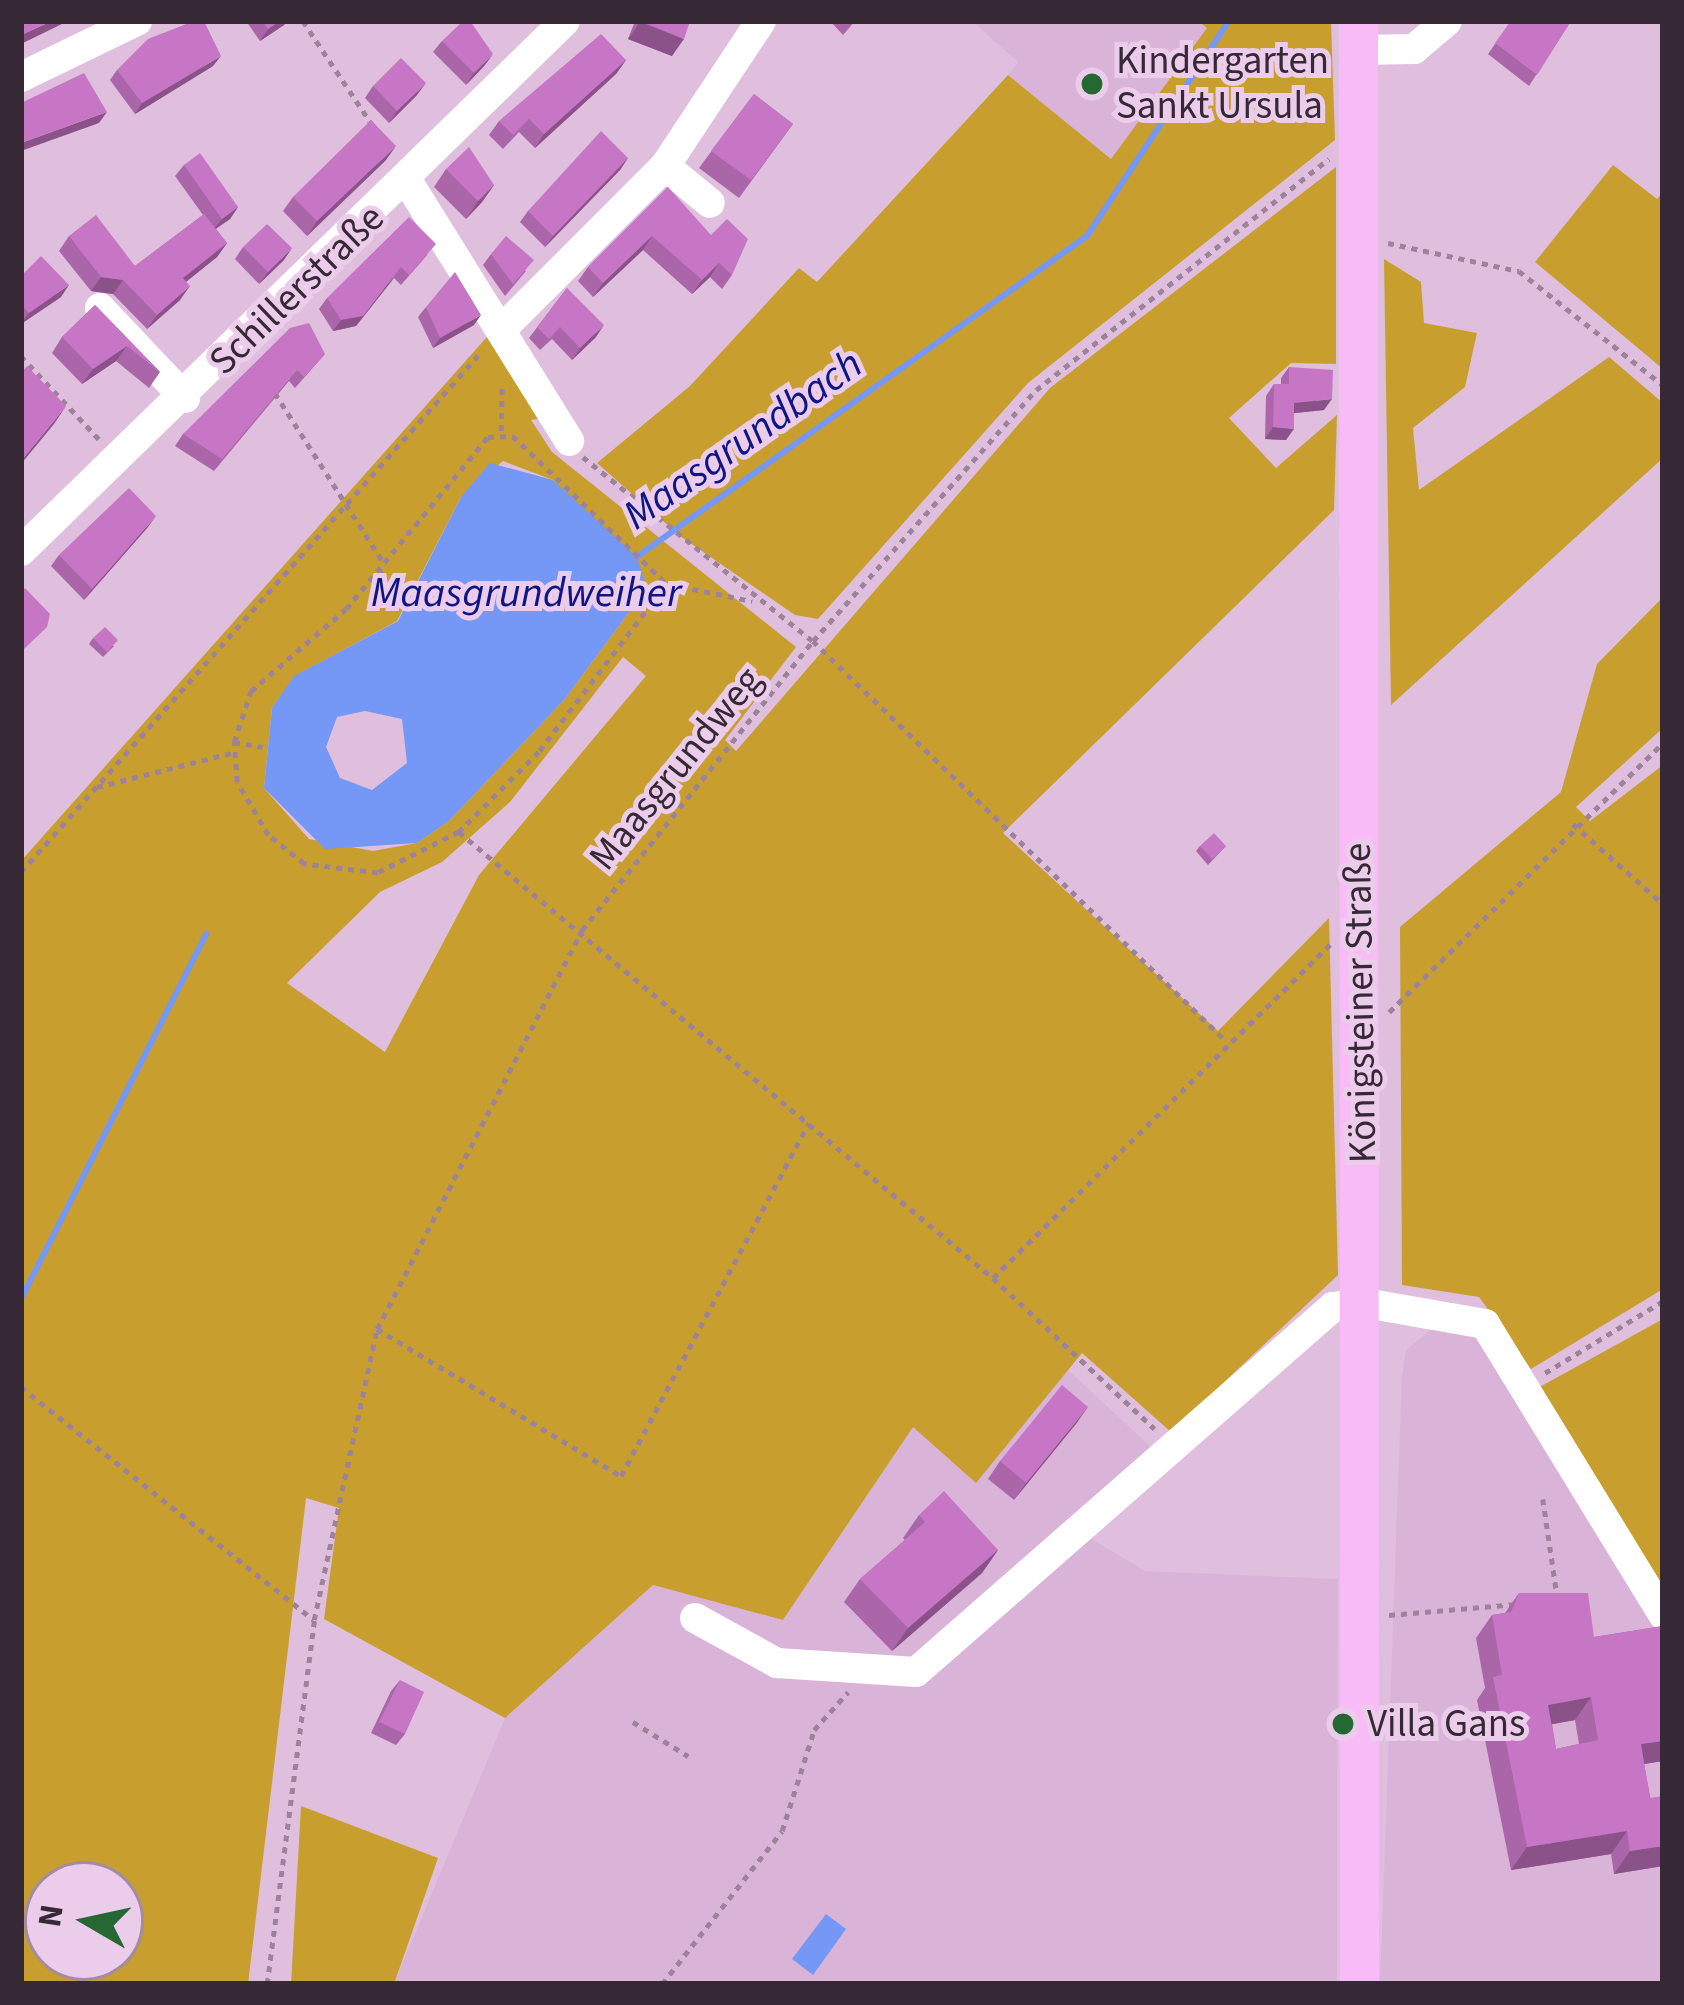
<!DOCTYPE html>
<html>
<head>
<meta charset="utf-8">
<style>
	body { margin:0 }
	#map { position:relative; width:1684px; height:2005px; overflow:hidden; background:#dfbfdd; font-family:"Source Sans 3",sans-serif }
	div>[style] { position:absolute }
	.built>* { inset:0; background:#dab4d8 }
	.green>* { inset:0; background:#c89f2e }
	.water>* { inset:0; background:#7597f6 }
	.stream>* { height:6px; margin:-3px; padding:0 3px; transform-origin:3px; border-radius:3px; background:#7597f6 }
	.path>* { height:4.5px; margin-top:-2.25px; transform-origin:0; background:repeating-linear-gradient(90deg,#9c839a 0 6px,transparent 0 12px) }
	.minor>* { height:30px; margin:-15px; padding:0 15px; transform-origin:15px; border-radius:15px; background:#fff }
	.major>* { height:39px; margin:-19.5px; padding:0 19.5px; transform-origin:19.5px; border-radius:19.5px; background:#f8bbf7 }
	.wall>* { inset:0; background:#ab65a9 }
	.shaded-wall>* { inset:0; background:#8b528a }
	.building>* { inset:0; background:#c775c5 }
	.dots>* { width:33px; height:33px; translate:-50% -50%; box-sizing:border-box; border:6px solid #eccceb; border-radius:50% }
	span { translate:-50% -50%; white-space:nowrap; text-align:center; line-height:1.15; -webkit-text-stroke:10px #eccceb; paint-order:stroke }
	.poi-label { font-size:39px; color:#362935 }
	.left { translate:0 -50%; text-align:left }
	.street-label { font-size:39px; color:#362935 }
	.water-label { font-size:42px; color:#0e1584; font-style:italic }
	.frame { position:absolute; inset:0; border:24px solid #362935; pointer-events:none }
	.north { position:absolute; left:24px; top:1861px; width:120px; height:120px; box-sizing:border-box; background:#eccceb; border:3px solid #a38ba2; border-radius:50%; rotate:279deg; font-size:33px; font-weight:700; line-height:48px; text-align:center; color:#362935 }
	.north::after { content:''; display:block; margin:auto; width:42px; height:54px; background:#266833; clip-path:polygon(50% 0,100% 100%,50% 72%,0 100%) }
</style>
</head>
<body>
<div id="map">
	<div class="built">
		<div style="clip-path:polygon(972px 21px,1198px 21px,1208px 27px,1111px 159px,1008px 75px,1018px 62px)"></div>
		<div style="clip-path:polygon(1441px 1321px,1487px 1341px,1663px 1627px,1663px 1984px,1380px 1984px,1402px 1375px,1406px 1350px)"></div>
		<div style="clip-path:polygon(1068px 1370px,1150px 1446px,1092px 1539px,1145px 1571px,1338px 1579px,1337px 1984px,394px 1984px,505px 1718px,653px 1585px,784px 1619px,913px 1426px,976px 1482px)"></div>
	</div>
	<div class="green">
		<div style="clip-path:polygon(1198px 21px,1331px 21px,1335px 140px,1028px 383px,818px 619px,795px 615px,680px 536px,597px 463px,690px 386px,799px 268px,817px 282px,1008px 75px,1111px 159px,1207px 28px)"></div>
		<div style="clip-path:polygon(1613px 165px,1657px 199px,1663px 192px,1663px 369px,1535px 262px)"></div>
		<div style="clip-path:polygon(evenodd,1336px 167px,1336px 364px,1291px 363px,1229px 418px,1276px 468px,1337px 415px,1334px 510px,1003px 833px,1218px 1031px,1329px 918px,1338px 1275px,1171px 1432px,1082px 1353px,976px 1483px,913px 1427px,783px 1620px,653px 1585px,505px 1718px,324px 1619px,339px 1508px,306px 1498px,248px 1984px,21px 1984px,21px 861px,502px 320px,565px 414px,531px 420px,552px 452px,796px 647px,725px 740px,736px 751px,1050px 388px,1336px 167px,503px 461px,553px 480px,647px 588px,564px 700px,449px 821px,417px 843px,373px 851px,309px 839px,264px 788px,272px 708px,295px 676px,397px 621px,461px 497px,503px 461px,1336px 167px,623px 657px,646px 676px,479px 875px,385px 1052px,287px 983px,380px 892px,442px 862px,510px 802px,623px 657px,1336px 167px,48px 1885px,120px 1885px,120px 1957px,48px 1957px,48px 1885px)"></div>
		<div style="clip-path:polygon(1384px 259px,1421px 282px,1424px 323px,1477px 333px,1465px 387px,1413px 428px,1419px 490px,1609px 357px,1663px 403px,1663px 458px,1391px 705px)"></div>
		<div style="clip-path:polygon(1663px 597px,1663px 728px,1576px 807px,1590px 821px,1663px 765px,1663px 1289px,1531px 1369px,1479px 1297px,1402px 1285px,1400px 927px,1561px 792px,1597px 664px)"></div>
		<div style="clip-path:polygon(1663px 1319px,1663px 1587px,1536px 1389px)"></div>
		<div style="clip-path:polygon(301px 1806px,438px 1858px,394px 1984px,291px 1984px)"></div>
	</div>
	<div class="water">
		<div style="clip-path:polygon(evenodd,490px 463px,553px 480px,637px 557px,647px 588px,564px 700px,449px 821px,417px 843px,325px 849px,264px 788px,272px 708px,294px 676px,398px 621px,461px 497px,490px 463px,365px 711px,402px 719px,407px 763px,372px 790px,340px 778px,326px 747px,337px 717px,365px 711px)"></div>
		<div style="clip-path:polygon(826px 1914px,846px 1929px,813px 1975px,792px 1959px)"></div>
	</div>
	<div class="stream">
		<div style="left:631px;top:561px;width:560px;rotate:-35.48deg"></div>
		<div style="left:1087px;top:236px;width:258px;rotate:-56.6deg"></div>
		<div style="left:397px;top:587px;width:26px;rotate:29deg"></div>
		<div style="left:21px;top:1299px;width:409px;rotate:-63.1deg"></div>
	</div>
	<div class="path">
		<div style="left:303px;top:21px;width:126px;rotate:56.3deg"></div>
		<div style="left:1388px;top:243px;width:134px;rotate:12.1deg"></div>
		<div style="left:1519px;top:271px;width:184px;rotate:38.4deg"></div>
		<div style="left:21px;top:356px;width:114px;rotate:46.8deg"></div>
		<div style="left:275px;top:393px;width:204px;rotate:57.4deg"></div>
		<div style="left:501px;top:431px;width:48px;rotate:-88.8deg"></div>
		<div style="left:513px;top:436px;width:214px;rotate:43.9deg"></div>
		<div style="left:667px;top:584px;width:211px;rotate:127.3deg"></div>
		<div style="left:539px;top:752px;width:113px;rotate:135deg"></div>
		<div style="left:459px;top:832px;width:91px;rotate:153.2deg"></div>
		<div style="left:378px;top:873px;width:75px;rotate:-173.1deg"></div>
		<div style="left:304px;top:864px;width:46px;rotate:-141.1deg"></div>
		<div style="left:268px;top:835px;width:61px;rotate:-120.3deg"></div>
		<div style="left:237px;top:782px;width:40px;rotate:-94.3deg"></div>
		<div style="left:234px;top:742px;width:54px;rotate:-71.6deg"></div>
		<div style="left:251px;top:691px;width:125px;rotate:-40.8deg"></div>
		<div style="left:346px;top:609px;width:223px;rotate:-50.5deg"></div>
		<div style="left:488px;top:437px;width:25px;rotate:-2deg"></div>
		<div style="left:583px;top:457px;width:295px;rotate:38.7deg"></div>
		<div style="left:813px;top:641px;width:575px;rotate:44.08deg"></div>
		<div style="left:380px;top:572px;width:17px;rotate:40deg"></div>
		<div style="left:669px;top:584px;width:85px;rotate:11.6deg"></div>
		<div style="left:234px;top:742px;width:29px;rotate:10deg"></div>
		<div style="left:97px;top:787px;width:138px;rotate:-14.2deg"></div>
		<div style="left:1573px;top:824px;width:120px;rotate:41.6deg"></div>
		<div style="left:459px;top:832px;width:696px;rotate:39.87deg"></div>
		<div style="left:993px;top:1278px;width:221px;rotate:43deg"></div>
		<div style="left:21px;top:872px;width:696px;rotate:-48.5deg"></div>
		<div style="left:1389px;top:1012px;width:384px;rotate:-44.5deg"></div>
		<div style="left:993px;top:1278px;width:474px;rotate:-44.7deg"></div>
		<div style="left:377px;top:1329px;width:285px;rotate:31.1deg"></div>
		<div style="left:621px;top:1476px;width:400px;rotate:-62deg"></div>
		<div style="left:1545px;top:1373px;width:138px;rotate:-31.4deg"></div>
		<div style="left:21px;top:1387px;width:374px;rotate:38.5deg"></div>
		<div style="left:1543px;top:1499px;width:97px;rotate:81.7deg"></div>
		<div style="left:1389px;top:1615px;width:128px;rotate:-4.9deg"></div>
		<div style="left:633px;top:1722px;width:65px;rotate:31.7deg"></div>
		<div style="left:267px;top:1984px;width:367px;rotate:-82.6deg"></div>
		<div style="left:314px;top:1620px;width:298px;rotate:-77.8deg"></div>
		<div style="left:377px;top:1329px;width:449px;rotate:-62.8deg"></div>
		<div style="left:582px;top:930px;width:370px;rotate:-51.4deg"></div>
		<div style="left:813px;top:641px;width:336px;rotate:-48.4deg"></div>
		<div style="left:1036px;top:390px;width:373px;rotate:-38.3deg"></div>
		<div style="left:662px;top:1984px;width:194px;rotate:-51.9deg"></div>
		<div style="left:782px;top:1831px;width:106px;rotate:-72.4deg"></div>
		<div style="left:814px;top:1730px;width:51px;rotate:-48.2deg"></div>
	</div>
	<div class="minor">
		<div style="left:1358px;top:50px;width:56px;rotate:-1deg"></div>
		<div style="left:1414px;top:49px;width:43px;rotate:-40.3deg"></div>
		<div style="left:21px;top:77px;width:129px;rotate:-25.8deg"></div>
		<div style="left:665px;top:166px;width:58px;rotate:39.4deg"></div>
		<div style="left:408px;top:182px;width:305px;rotate:58.1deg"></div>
		<div style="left:100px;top:308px;width:124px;rotate:46.6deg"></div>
		<div style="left:502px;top:329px;width:231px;rotate:-45deg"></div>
		<div style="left:665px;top:166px;width:174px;rotate:-56.5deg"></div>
		<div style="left:21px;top:551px;width:759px;rotate:-44.25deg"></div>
		<div style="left:695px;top:1618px;width:94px;rotate:28.8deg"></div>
		<div style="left:777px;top:1663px;width:139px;rotate:3.7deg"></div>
		<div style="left:916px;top:1672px;width:554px;rotate:-41.2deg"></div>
		<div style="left:1333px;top:1307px;width:32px;rotate:-7deg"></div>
		<div style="left:1365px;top:1303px;width:122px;rotate:9.9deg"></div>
		<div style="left:1485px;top:1324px;width:341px;rotate:58.5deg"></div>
	</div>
	<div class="major">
		<div style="left:1358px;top:21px;width:1963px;rotate:89.97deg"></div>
	</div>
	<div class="wall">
		<div style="clip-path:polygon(246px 21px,287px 21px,284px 25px,260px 41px)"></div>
		<div style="clip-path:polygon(635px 21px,690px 21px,672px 56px,628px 39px)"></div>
		<div style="clip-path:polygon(830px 21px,855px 21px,843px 35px)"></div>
		<div style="clip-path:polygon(1511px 21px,1571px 21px,1529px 86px,1488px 54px)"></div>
		<div style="clip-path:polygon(442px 41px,485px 65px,466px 85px,433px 52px)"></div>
		<div style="clip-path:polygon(626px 60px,616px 74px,535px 148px,519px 132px,503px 149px,489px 135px,499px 121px)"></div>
		<div style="clip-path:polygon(213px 66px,135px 114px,110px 80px,117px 70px)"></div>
		<div style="clip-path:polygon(373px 86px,417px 95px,389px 123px,365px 98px)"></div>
		<div style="clip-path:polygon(754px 94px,793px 124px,739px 198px,699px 168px)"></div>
		<div style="clip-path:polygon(628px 158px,620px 170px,545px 247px,520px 222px,528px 211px)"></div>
		<div style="clip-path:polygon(386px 160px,307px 236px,283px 211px,293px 197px)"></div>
		<div style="clip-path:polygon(184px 165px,238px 207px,230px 219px,216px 229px,227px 243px,217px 257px,186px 282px,180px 300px,147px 329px,113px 294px,91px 291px,59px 251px,69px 236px,135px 266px,203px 215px,175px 176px)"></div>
		<div style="clip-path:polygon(446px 169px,494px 185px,482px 202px,466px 219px,434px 187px)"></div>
		<div style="clip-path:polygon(668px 187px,732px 275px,722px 289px,710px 277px,692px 294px,643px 250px,593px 297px,578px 281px,588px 267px)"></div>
		<div style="clip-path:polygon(243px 247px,284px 260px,259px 284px,235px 259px)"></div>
		<div style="clip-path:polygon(428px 254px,401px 285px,394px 278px,356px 326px,333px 331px,319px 309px,327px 298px)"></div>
		<div style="clip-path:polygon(491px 254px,526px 271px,505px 296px,483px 265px)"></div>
		<div style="clip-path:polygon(21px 276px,61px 297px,21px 324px)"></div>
		<div style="clip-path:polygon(567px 288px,596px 337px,572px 360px,552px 339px,540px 350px,529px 338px)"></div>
		<div style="clip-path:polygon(95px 305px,160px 372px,149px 388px,116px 361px,82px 384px,52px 353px,62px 337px)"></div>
		<div style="clip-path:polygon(426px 307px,474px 325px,433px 348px,418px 317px)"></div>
		<div style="clip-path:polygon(325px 354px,295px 388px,289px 381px,214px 471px,175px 446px,183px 434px)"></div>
		<div style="clip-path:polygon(1289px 367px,1324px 410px,1294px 413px,1286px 440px,1265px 439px,1266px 396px,1274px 384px,1281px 384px,1281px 378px)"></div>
		<div style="clip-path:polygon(148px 527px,84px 600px,51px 566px,59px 555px)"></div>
		<div style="clip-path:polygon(93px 638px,114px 646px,103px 657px,89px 644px)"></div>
		<div style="clip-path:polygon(1200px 846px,1226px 846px,1208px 865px,1196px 851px)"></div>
		<div style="clip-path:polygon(1088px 1407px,1014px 1500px,988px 1479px,1000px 1461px)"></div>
		<div style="clip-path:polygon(919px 1515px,998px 1550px,982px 1573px,892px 1651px,844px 1602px,860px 1579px,905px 1540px,903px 1538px)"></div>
		<div style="clip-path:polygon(evenodd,1519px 1593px,1594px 1637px,1663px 1626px,1663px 1761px,1644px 1764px,1663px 1866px,1614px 1874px,1611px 1854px,1511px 1870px,1477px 1700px,1485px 1688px,1476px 1638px,1492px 1615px,1505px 1613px,1519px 1593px,1575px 1720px,1579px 1744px,1556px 1749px,1552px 1724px,1575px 1720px)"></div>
		<div style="clip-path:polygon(400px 1680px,405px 1734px,396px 1745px,371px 1733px,391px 1691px)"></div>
	</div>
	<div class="shaded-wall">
		<div style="clip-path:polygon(52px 21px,64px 21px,62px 24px,21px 44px,21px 35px)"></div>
		<div style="clip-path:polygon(280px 21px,287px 21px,284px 25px,260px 41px,268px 29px)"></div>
		<div style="clip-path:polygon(1017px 21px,1050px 21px,1014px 24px)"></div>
		<div style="clip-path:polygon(640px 22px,684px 39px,672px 56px,628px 39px)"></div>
		<div style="clip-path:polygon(493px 54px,485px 65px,466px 85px,474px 73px)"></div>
		<div style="clip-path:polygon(221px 56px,213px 66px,135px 114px,142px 103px)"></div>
		<div style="clip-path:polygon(626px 60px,616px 74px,535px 148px,544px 134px)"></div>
		<div style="clip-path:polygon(426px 83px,417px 95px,389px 123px,397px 111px)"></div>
		<div style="clip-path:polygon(107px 112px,99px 123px,21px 151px,21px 143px)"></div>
		<div style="clip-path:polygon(396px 146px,386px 160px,307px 236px,317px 221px)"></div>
		<div style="clip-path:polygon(628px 158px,620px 170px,545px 247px,553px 236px)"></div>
		<div style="clip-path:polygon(494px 185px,482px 202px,466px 219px,478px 201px)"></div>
		<div style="clip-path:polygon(238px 207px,230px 219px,213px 230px,222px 219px)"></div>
		<div style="clip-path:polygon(652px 236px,643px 250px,593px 297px,603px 283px)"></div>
		<div style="clip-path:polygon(227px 243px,217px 257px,173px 292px,183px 278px)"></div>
		<div style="clip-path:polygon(292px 248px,284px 260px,259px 284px,268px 272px)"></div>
		<div style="clip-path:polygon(719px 263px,710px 277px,692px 294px,702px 280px)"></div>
		<div style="clip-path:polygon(101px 277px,123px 280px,113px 294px,91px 291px)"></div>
		<div style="clip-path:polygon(394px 278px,356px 326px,333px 331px,341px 320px)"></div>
		<div style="clip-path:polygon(69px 285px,61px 297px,21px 324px,29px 313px)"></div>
		<div style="clip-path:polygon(190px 286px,180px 300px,147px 329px,157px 315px)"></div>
		<div style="clip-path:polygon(481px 315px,474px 325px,433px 348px,440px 338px)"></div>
		<div style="clip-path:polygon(604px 325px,596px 337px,572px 360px,580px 348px)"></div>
		<div style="clip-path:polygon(127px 346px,116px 361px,82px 384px,93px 369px)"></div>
		<div style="clip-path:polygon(1332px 399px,1324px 410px,1286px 414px,1294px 403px)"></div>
		<div style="clip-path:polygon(66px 406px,54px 424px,21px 464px,21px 461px)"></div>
		<div style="clip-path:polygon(1273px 427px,1294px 429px,1286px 440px,1265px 439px)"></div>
		<div style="clip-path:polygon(156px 516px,148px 527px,84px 600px,92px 589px)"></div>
		<div style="clip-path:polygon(1088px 1407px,1076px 1424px,1014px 1500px,1026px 1483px)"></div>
		<div style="clip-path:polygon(998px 1550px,982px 1573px,892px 1651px,908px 1628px)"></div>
		<div style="clip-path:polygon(1591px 1697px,1575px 1720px,1532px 1728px,1548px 1705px)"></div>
		<div style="clip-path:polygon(1663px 1741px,1663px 1761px,1625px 1767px,1641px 1744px)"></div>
		<div style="clip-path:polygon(1627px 1831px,1611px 1854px,1511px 1870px,1527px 1847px)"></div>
		<div style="clip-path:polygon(1663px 1846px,1663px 1866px,1614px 1874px,1630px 1851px)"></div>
	</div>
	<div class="building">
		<div style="clip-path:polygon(21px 21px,52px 21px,21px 35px)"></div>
		<div style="clip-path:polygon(194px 21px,204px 21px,221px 56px,142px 103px,117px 70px,148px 39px)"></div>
		<div style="clip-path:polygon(263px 21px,280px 21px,268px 29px)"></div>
		<div style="clip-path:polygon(463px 21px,470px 21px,493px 54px,474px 73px,442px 41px)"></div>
		<div style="clip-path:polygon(640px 21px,690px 21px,684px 39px)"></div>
		<div style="clip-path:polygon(1511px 21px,1571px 21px,1537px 75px,1495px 43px)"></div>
		<div style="clip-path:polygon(601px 34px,626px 60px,544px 134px,529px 119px,513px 135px,499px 121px)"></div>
		<div style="clip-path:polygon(401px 58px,426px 83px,397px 111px,373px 86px)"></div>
		<div style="clip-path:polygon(84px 73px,107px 112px,21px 143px,21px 103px)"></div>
		<div style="clip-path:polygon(754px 94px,793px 124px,751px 180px,711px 151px)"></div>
		<div style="clip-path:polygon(371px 120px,396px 146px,317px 221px,293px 197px)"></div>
		<div style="clip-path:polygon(601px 131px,628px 158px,553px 236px,528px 211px)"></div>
		<div style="clip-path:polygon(469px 147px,494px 185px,478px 201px,446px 169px)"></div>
		<div style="clip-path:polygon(200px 153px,238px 207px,222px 219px,184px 165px)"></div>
		<div style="clip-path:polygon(668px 187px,711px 235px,727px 219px,748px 239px,732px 275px,719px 263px,702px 280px,652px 236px,603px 283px,588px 267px)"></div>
		<div style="clip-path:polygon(204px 214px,227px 243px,183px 278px,190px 286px,157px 315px,123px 280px,101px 277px,69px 236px,96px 215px,135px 266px)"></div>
		<div style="clip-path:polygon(409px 217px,436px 244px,409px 275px,401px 267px,363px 316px,341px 320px,327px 298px)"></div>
		<div style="clip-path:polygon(267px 224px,292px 248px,268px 272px,243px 247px)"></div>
		<div style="clip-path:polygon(506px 236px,534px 260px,513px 284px,491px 254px)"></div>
		<div style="clip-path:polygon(41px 256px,69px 285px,29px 313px,21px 305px,21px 276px)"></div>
		<div style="clip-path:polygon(455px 272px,481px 315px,440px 338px,426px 307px)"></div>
		<div style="clip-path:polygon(567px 288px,604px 325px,580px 348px,560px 327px,549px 339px,537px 327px)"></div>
		<div style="clip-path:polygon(95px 305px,160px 372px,127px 346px,93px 369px,62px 337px)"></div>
		<div style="clip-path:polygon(309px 323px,325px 354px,304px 377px,297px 370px,222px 459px,183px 434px,290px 328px)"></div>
		<div style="clip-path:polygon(27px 366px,66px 406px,21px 461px,21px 373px)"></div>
		<div style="clip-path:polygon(1289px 367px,1333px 370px,1332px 399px,1294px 403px,1294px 429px,1273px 427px,1274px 384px,1289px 384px)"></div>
		<div style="clip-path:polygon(129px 488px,156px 516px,92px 589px,59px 555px)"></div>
		<div style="clip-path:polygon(25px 588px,50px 614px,47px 627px,21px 652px,21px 593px)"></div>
		<div style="clip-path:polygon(105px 627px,118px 640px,107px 652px,93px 638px)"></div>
		<div style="clip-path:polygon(1214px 833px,1226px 846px,1212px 859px,1200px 846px)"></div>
		<div style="clip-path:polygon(1062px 1385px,1088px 1407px,1026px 1483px,1000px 1461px)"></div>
		<div style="clip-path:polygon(944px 1491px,998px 1550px,908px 1628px,860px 1579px,925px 1522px,919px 1515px)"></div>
		<div style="clip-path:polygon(evenodd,1519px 1593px,1588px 1593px,1594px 1637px,1663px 1626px,1663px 1741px,1641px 1744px,1650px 1798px,1663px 1796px,1663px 1846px,1630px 1851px,1627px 1831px,1527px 1847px,1493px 1677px,1502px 1675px,1492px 1615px,1511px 1612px,1519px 1593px,1591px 1697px,1598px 1740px,1556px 1749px,1548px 1705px,1591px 1697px)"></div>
		<div style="clip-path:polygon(400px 1680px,424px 1692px,405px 1734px,379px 1722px)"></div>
	</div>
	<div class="dots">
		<div style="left:1092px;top:84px;background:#266833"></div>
		<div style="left:1343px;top:1724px;background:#266833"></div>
	</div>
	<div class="poi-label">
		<span class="left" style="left:1116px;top:84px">Kindergarten<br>Sankt Ursula</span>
		<span class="left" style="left:1367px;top:1724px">Villa Gans</span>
	</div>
	<div class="street-label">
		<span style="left:297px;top:290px;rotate:-44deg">Schillerstraße</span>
		<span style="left:676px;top:769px;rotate:-51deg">Maasgrundweg</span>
		<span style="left:1361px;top:1003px;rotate:-91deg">Königsteiner Straße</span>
	</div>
	<div class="water-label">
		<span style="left:743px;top:440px;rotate:-35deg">Maasgrundbach</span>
		<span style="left:526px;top:593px">Maasgrundweiher</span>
	</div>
	<div class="frame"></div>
	<div class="north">N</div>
</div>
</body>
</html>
